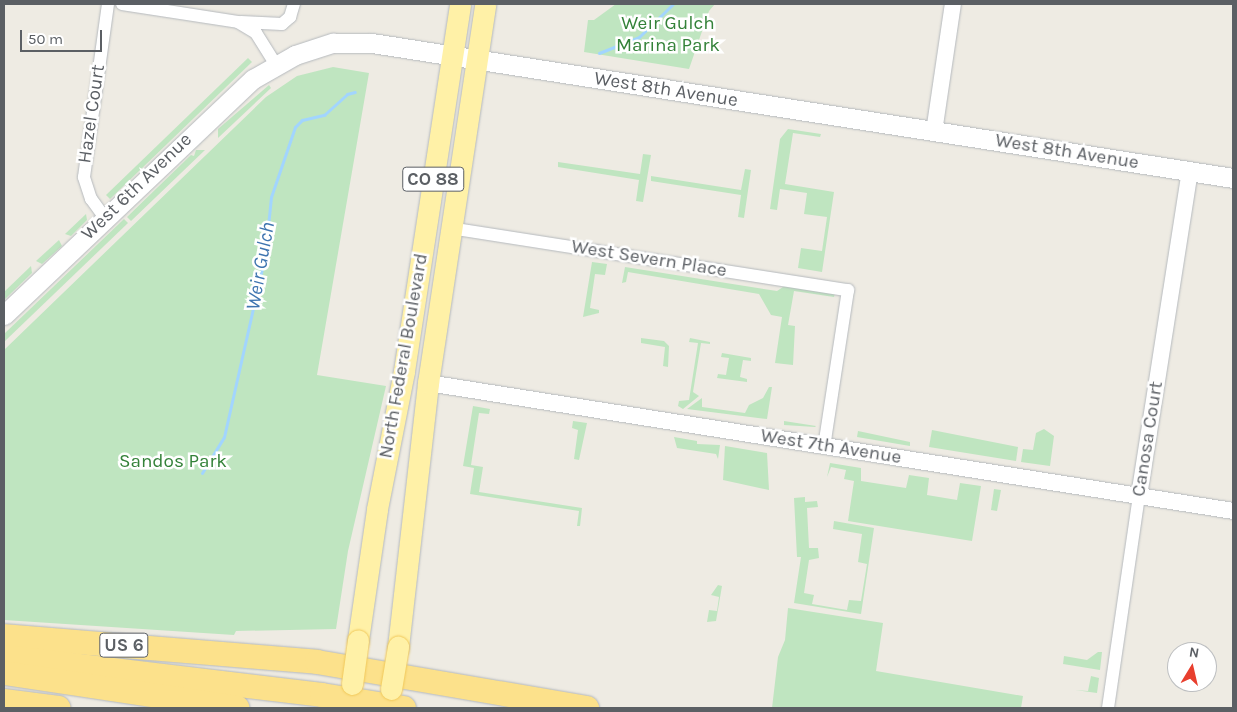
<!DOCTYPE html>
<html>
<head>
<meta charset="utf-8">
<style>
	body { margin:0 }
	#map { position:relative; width:1237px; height:712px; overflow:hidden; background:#eeebe3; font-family:Karla,sans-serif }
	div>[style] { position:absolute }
	.green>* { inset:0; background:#bfe5c0 }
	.stream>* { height:3px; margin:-1.5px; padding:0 1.5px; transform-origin:1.5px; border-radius:1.5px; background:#a2d5fe }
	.roads { filter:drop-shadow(0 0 1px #b5b9bd) drop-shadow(0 0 1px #b5b9bd) }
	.minor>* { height:12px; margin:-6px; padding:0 6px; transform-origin:6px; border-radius:6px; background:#fff }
	.tertiary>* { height:16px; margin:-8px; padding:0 8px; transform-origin:8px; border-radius:8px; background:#fff }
	.secondary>* { height:19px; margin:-9.5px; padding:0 9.5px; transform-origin:9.5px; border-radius:9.5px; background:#fff }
	.primary>* { height:21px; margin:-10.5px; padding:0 10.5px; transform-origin:10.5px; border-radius:10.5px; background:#fff1a7 }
	.motorway>* { height:24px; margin:-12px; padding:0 12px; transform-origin:12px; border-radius:12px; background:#fce18b }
	.bridges { filter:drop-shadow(0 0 1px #f1c859) drop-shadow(0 0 1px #f1c859) }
	.primary-bridge>* { height:21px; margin:-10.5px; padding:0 10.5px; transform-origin:10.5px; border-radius:10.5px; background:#fff1a7 }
	span { translate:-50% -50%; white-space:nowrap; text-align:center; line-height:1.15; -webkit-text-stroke:5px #fff; paint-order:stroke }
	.shield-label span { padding:1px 4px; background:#fff; border:1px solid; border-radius:4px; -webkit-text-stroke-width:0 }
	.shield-label { font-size:18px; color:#5b5f64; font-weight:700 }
	.park-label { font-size:19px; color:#348239 }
	.street-label { font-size:19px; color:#5b5f64 }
	.water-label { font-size:20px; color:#3f75b0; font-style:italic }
	.frame { position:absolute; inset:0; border:5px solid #5b5f64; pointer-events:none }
	.north { position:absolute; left:1167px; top:642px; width:50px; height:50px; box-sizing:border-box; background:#fff; border:1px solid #bdbfc1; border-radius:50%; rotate:9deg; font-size:14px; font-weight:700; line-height:20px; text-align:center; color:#5b5f64 }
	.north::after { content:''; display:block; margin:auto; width:18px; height:22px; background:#e83f2e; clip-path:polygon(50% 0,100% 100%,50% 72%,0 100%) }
	.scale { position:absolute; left:20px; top:30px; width:82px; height:22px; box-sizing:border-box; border:2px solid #5b5f64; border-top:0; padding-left:6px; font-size:15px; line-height:18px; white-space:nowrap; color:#5b5f64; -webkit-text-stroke:4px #fff; paint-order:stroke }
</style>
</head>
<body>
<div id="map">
	<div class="green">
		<div style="clip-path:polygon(616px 4px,715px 4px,709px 11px,689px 69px,584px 52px,588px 20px,594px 20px)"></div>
		<div style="clip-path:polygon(248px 58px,252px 62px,110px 199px,106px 195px)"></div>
		<div style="clip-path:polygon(333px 67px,369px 73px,317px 375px,386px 386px,348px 551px,336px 629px,236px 631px,234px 635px,4px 620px,4px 350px,266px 97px,297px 76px)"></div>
		<div style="clip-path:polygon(269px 85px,271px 88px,218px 138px,218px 129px)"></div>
		<div style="clip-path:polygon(788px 129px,821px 134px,820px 137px,793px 133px,785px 184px,834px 192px,822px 272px,798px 268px,801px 248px,822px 251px,827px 217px,804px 214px,807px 193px,780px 189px,777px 210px,770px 209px,780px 139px)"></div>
		<div style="clip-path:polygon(196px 150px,205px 150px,131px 221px,127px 217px,191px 155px,194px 156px)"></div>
		<div style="clip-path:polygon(643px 154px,651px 155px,643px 202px,636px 201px,639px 180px,558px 167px,558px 162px,640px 174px)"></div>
		<div style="clip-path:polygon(745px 169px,751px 170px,744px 218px,738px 217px,741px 195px,651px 181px,651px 176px,741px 190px)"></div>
		<div style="clip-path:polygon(86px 214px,87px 220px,71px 236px,65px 234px)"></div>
		<div style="clip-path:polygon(124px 219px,128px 223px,4px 342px,4px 334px)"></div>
		<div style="clip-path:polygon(59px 240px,62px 246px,42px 264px,36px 261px)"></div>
		<div style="clip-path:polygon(592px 262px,607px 264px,605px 275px,595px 274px,590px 308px,599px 310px,599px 313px,583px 317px)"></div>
		<div style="clip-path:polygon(31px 266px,32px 273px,4px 300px,4px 292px)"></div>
		<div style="clip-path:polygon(625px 267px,777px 291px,786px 285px,835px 292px,834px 297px,794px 291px,788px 325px,795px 326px,793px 365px,775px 363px,782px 317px,771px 315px,759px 294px,628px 272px,626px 282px,622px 283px)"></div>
		<div style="clip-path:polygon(641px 338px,664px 341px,669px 346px,668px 367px,663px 366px,665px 347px,641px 343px)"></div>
		<div style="clip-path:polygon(690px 338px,710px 342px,710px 344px,701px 343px,693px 392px,699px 396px,683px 409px,678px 406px,679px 401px,689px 400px,698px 343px,689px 342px)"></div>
		<div style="clip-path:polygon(722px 353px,751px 358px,751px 361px,743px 360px,740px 377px,747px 379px,747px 382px,717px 378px,718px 374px,726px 375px,729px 358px,721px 357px)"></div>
		<div style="clip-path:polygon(769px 387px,772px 387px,767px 419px,687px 409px,702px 398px,702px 407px,745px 413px,749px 405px,763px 398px)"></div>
		<div style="clip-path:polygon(473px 406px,490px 409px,489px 414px,479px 413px,471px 465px,483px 467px,479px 492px,582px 508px,580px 526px,577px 526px,579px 511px,470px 494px,474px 468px,463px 466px)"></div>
		<div style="clip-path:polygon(573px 421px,587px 423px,579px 460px,574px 459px,578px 430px,572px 428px)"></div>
		<div style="clip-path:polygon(784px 421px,816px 426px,815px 427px,784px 425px)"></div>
		<div style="clip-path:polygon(1044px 429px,1054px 436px,1050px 466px,1021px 462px,1023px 449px,1033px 450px,1036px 433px)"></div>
		<div style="clip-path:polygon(932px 430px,1018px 447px,1016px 461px,929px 447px)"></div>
		<div style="clip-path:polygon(858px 431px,910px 442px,910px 446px,857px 437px)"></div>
		<div style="clip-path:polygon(674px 437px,697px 441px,697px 444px,720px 445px,718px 459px,716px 454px,677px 448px)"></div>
		<div style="clip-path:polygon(725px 446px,767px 453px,769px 490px,723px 480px)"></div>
		<div style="clip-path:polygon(830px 463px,861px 468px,861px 481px,906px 488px,909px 475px,929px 478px,927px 495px,957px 500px,960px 483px,981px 486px,972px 541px,848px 521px,854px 481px,844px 479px,846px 470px,831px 467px,827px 477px)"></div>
		<div style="clip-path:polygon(994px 489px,1001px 490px,997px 511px,991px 510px)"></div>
		<div style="clip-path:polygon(805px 497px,805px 502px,817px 501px,818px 507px,807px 508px,809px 548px,818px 548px,819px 558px,809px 560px,804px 593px,814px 595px,812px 604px,847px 610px,849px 600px,861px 601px,867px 564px,858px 562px,862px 534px,833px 529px,834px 521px,874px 528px,861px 614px,794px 603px,801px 557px,797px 557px,794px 498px)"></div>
		<div style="clip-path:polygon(718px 585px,722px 586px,716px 621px,707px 622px,709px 610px,717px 611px,719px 597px,711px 595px)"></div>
		<div style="clip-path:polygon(788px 608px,883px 623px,876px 671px,1023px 696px,1021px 708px,772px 708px,778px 657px,785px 640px)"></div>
		<div style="clip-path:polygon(1098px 652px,1102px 652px,1100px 670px,1063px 664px,1064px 656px,1087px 660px)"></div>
		<div style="clip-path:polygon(1091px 676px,1099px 678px,1097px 693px,1075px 690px,1088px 691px)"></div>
	</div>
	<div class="stream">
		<div style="left:599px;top:53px;width:43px;rotate:-21.8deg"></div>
		<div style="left:639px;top:37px;width:47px;rotate:-44.1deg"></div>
		<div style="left:202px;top:473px;width:42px;rotate:-58.6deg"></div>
		<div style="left:224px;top:437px;width:187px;rotate:-77.3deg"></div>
		<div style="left:265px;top:255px;width:58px;rotate:-84.1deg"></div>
		<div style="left:271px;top:197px;width:74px;rotate:-71.1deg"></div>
		<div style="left:295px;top:127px;width:10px;rotate:-45deg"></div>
		<div style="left:302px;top:120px;width:23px;rotate:-13deg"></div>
		<div style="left:324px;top:115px;width:31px;rotate:-42deg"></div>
		<div style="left:347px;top:94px;width:8px;rotate:-14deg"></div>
	</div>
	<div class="roads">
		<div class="minor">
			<div style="left:122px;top:4px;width:117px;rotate:8.8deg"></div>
			<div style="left:238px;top:22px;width:21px;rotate:31deg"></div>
			<div style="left:256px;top:33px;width:36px;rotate:58deg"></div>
			<div style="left:241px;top:22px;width:41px;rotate:2.8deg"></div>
			<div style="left:282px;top:24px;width:11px;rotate:-41deg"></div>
			<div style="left:290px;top:17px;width:14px;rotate:-73deg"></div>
			<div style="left:105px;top:218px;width:24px;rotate:-126deg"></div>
			<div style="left:91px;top:199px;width:23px;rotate:-108deg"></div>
			<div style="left:84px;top:177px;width:175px;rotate:-82.1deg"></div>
			<div style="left:450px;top:228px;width:403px;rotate:8.9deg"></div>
			<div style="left:848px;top:290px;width:158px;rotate:98.7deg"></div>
			<div style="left:1108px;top:708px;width:214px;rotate:-81.7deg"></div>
		</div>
		<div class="tertiary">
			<div style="left:934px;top:132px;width:129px;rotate:-81.6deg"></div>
			<div style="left:428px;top:383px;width:815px;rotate:9.03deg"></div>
			<div style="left:1139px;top:496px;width:329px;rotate:-81.1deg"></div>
		</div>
		<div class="secondary">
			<div style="left:4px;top:315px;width:343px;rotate:-43.5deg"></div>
			<div style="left:253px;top:79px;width:48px;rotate:-29.7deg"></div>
			<div style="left:295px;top:55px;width:40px;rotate:-18deg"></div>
			<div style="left:333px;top:43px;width:39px"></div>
			<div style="left:372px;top:43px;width:872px;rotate:8.91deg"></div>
		</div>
		<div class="primary">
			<div style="left:358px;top:640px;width:132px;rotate:-81.7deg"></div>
			<div style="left:377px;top:509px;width:141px;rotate:-78.9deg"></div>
			<div style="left:404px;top:371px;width:371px;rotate:-81.3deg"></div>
			<div style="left:398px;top:647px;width:266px;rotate:-83.5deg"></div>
			<div style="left:428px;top:383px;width:383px;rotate:-81.4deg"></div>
		</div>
		<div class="motorway">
			<div style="left:4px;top:636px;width:314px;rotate:4.7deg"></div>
			<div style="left:317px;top:662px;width:274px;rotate:9.7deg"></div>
			<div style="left:4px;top:657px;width:320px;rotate:6.8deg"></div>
			<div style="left:322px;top:695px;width:83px;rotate:9deg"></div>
			<div style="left:4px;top:673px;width:236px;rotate:8.5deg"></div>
			<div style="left:4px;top:701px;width:55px;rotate:7.3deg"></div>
		</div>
	</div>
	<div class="bridges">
		<div class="primary-bridge">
			<div style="left:352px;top:684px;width:44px;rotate:-82.2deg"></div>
			<div style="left:391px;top:689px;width:43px;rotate:-80.5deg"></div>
		</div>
	</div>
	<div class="shield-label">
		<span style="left:433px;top:179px">CO 88</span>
		<span style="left:124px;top:645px">US 6</span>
	</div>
	<div class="park-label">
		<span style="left:668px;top:35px">Weir Gulch<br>Marina Park</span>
		<span style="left:173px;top:462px">Sandos Park</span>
	</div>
	<div class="street-label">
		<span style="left:666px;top:90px;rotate:9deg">West 8th Avenue</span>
		<span style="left:92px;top:114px;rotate:-82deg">Hazel Court</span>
		<span style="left:1067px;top:152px;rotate:9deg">West 8th Avenue</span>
		<span style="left:137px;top:187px;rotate:-44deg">West 6th Avenue</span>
		<span style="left:649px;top:259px;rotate:9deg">West Severn Place</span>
		<span style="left:404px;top:356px;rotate:-80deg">North Federal Boulevard</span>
		<span style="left:1148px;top:439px;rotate:-81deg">Canosa Court</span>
		<span style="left:831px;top:447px;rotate:9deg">West 7th Avenue</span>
	</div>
	<div class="water-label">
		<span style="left:260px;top:266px;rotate:-80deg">Weir Gulch</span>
	</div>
	<div class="frame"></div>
	<div class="north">N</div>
	<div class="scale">50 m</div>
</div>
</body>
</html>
